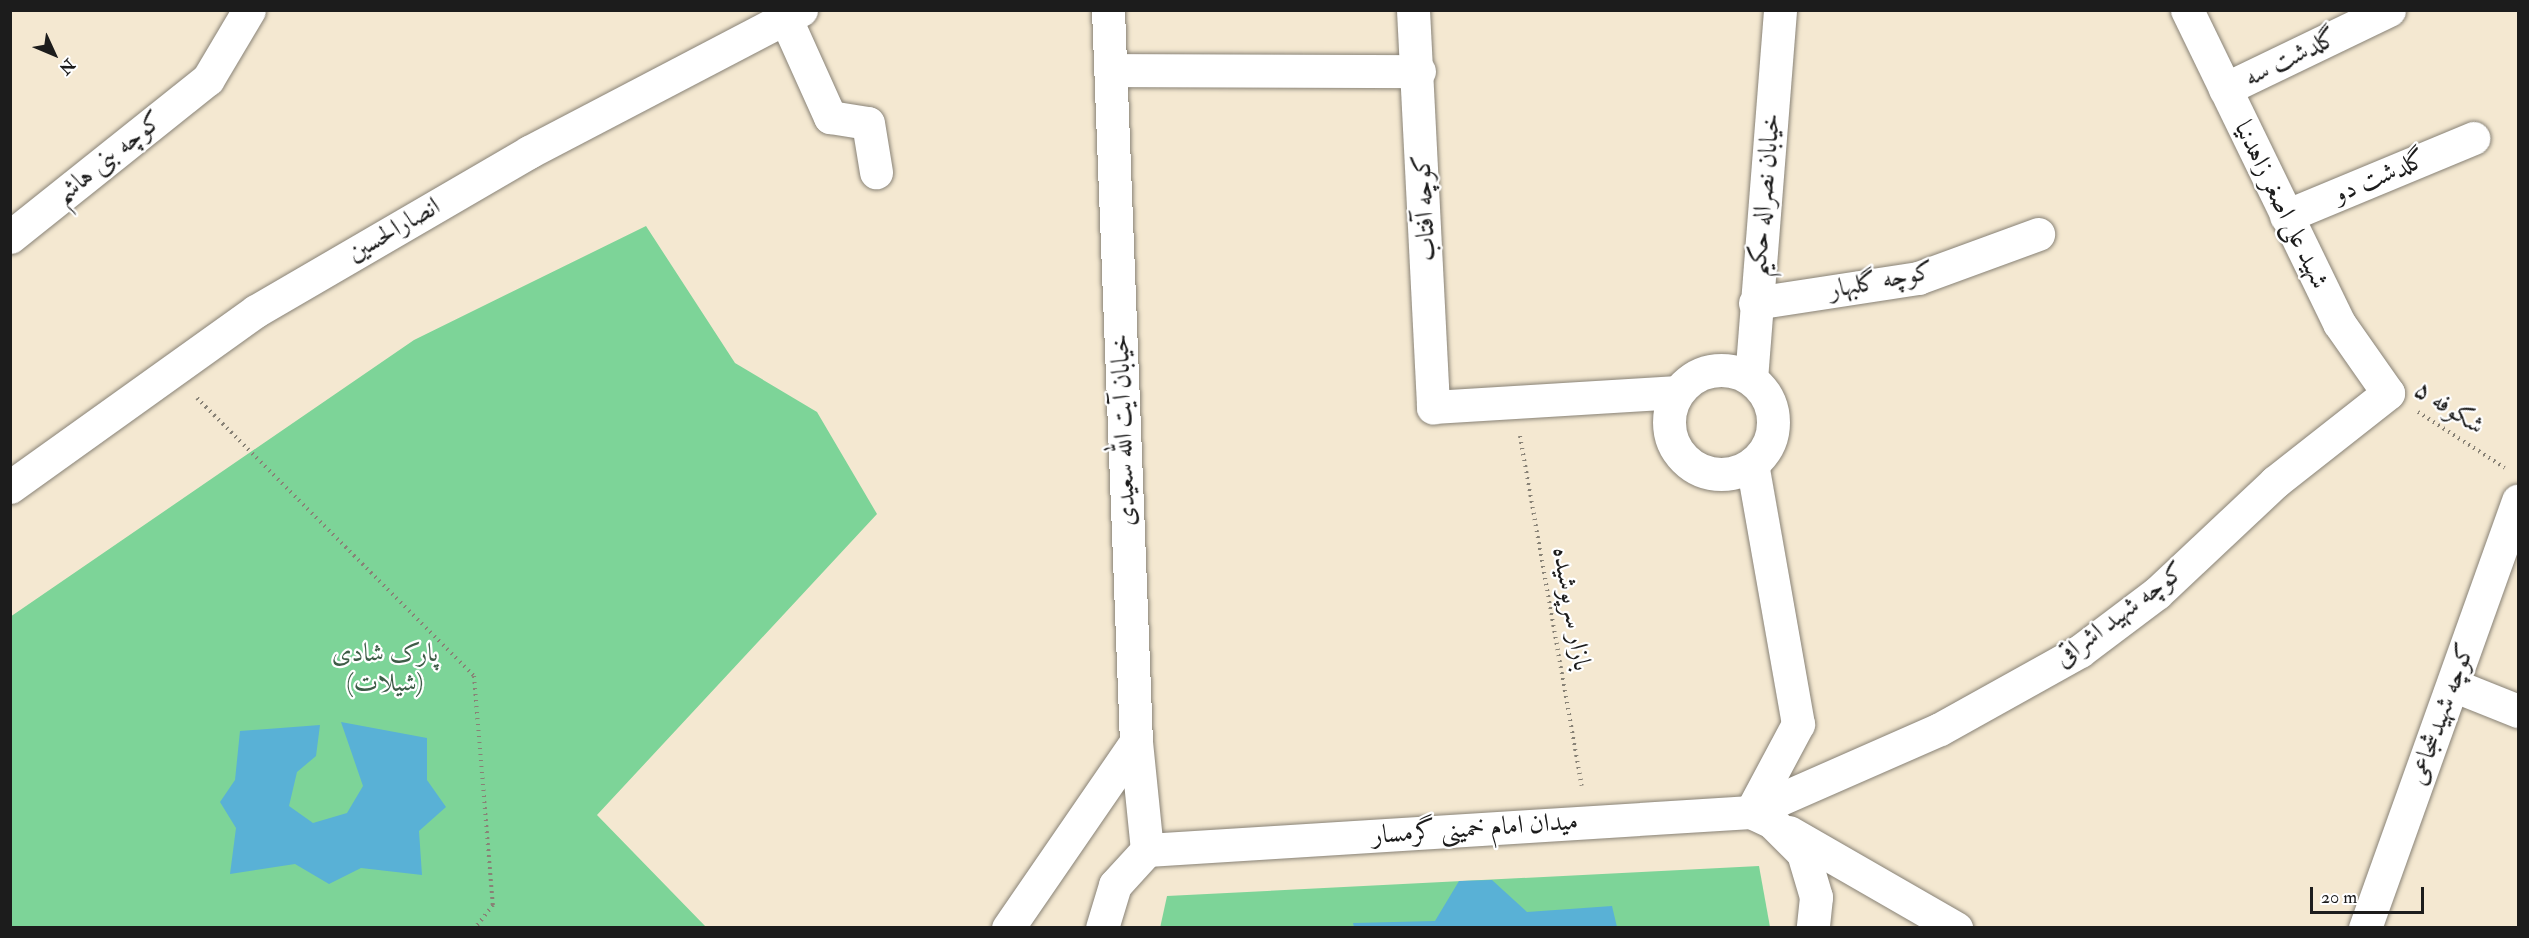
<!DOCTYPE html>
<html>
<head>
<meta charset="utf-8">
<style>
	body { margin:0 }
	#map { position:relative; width:2529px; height:938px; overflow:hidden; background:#f4e8d1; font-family:"IM FELL Double Pica",Amiri,serif }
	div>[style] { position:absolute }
	.green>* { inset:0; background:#7dd498 }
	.water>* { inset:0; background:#59b1d6 }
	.path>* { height:4px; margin-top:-2px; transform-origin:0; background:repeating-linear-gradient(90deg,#888276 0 1.5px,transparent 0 6px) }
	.roads { filter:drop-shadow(0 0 2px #888276) drop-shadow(0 0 2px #888276) }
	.street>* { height:33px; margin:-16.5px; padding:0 16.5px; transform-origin:16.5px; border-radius:16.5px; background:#fff }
	.street>.ring { margin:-16.5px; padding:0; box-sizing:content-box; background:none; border:33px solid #fff; border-radius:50% }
	.secondary>* { height:33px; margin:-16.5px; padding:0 16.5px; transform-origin:16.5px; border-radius:16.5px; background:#fff }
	span { translate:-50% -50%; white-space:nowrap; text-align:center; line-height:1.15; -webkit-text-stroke:4.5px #fff; paint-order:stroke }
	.street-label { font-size:26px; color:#1c1c1c }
	.park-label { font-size:26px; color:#3e5c47 }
	.frame { position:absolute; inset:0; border:12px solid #1c1c1c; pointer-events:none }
	.north { position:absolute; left:24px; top:24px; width:60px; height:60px; -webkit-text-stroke:4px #fff; paint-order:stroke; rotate:134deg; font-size:16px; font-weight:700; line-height:24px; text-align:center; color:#1c1c1c }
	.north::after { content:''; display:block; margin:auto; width:21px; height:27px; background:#1c1c1c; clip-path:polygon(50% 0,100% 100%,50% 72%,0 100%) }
	.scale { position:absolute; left:2310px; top:887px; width:114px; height:27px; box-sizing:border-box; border:3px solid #1c1c1c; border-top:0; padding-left:8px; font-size:18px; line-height:21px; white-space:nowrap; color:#1c1c1c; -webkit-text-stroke:4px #fff; paint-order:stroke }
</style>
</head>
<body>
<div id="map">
	<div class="green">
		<div style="clip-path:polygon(646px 226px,735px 363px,817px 412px,877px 514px,597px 815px,706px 927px,11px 927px,10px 617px,414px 340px)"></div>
		<div style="clip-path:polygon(1759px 866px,1770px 927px,1160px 928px,1167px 896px)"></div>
	</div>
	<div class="water">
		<div style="clip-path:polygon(341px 722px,427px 738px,427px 780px,446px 807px,419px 831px,422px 875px,361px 868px,329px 884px,295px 864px,230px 874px,236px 828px,220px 802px,235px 780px,240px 731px,320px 725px,316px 756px,297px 772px,289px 806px,313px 823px,347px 813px,363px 786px)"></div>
		<div style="clip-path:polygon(1492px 880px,1527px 912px,1612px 906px,1617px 927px,1354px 927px,1353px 923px,1435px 921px,1459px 881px)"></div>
	</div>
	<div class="path">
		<div style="left:197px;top:398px;width:392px;rotate:45.1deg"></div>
		<div style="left:474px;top:676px;width:230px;rotate:85.3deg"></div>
		<div style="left:493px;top:905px;width:29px;rotate:128deg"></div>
		<div style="left:2418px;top:412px;width:103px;rotate:32.8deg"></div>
		<div style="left:1520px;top:436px;width:355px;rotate:80deg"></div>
	</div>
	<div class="roads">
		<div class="street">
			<div style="left:1413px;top:10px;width:398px;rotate:87.1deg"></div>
			<div style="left:1433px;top:407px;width:245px;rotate:-3.5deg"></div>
			<div style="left:785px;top:17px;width:110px;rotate:65.8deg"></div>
			<div style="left:830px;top:117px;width:38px;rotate:9deg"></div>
			<div style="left:868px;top:123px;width:50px;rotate:80.7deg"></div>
			<div style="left:1110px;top:70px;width:309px;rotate:0.2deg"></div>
			<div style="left:2225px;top:89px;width:182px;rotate:-25.7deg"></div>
			<div style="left:2286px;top:216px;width:203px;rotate:-22.6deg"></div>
			<div style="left:10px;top:237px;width:253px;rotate:-38.6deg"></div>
			<div style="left:208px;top:79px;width:80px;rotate:-59.3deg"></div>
			<div style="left:1755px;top:303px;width:165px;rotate:-8.7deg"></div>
			<div style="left:1918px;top:278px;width:128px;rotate:-20.1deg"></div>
			<div class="ring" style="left:1669px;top:370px;width:71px;height:71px"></div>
			<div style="left:1751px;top:379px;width:370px;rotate:-85.5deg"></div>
			<div style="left:2453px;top:685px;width:70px;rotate:21.8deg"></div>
			<div style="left:1751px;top:812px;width:206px;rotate:-23.7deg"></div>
			<div style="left:1940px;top:729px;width:160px;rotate:-29.1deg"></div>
			<div style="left:2080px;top:651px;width:96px;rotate:-37deg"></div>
			<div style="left:2157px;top:593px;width:162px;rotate:-43.2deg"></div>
			<div style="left:2275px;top:482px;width:144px;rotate:-38.2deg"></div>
			<div style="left:2388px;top:393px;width:85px;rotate:-125deg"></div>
			<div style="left:2339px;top:323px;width:348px;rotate:-115.9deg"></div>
			<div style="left:1751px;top:812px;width:100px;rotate:-61.9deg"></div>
			<div style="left:1798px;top:724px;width:264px;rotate:-100deg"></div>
			<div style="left:2365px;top:928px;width:454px;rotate:-70.3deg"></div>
		</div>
		<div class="secondary">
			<div style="left:1108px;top:10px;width:733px;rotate:87.81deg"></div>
			<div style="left:1136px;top:742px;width:109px;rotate:84.2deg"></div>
			<div style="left:10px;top:487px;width:302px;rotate:-35.6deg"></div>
			<div style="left:256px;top:311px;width:316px;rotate:-30.2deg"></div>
			<div style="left:529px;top:152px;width:307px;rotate:-27.6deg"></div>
			<div style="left:1789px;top:832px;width:193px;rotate:29.9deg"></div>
			<div style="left:1008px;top:928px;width:226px;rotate:-55.5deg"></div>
			<div style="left:1102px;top:928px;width:45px;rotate:-73.2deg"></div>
			<div style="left:1115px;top:885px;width:47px;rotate:-47.6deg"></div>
			<div style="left:1147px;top:850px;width:605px;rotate:-3.6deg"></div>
			<div style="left:1751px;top:812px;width:23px;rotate:25deg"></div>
			<div style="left:1772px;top:822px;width:44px;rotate:45deg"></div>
			<div style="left:1803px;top:853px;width:46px;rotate:73.5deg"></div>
			<div style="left:1816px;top:897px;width:31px;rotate:96deg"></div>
		</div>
	</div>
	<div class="street-label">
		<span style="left:2291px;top:58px;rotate:-26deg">گلدشت سه</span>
		<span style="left:109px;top:158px;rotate:-39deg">کوچه بنی هاشم</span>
		<span style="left:2380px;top:177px;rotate:-23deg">گلدشت دو</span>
		<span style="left:1765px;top:195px;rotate:-85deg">خیابان نصراله حکیم</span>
		<span style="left:2281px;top:205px;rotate:64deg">شهید علی اصغر زاهدنیا</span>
		<span style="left:1425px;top:208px;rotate:-93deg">کوچه آفتاب</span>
		<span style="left:394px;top:230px;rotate:-30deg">انصارالحسین</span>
		<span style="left:1881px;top:281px;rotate:-11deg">کوچه گلبهار</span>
		<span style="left:2449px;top:408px;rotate:33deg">شکوفه ۵</span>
		<span style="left:1124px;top:430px;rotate:-92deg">خیابان آیت الله سعیدی</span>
		<span style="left:1571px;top:609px;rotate:80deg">بازار سرپوشیده</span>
		<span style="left:2120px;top:615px;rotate:-37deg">کوچه شهید اشراقی</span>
		<span style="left:2442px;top:714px;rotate:-70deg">کوچه شهیدشجاعی</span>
		<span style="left:1475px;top:829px;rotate:-4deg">میدان امام خمینی گرمسار</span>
	</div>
	<div class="park-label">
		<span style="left:385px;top:669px">پارک شادی<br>(شیلات)</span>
	</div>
	<div class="frame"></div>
	<div class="north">N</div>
	<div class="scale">20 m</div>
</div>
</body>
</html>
